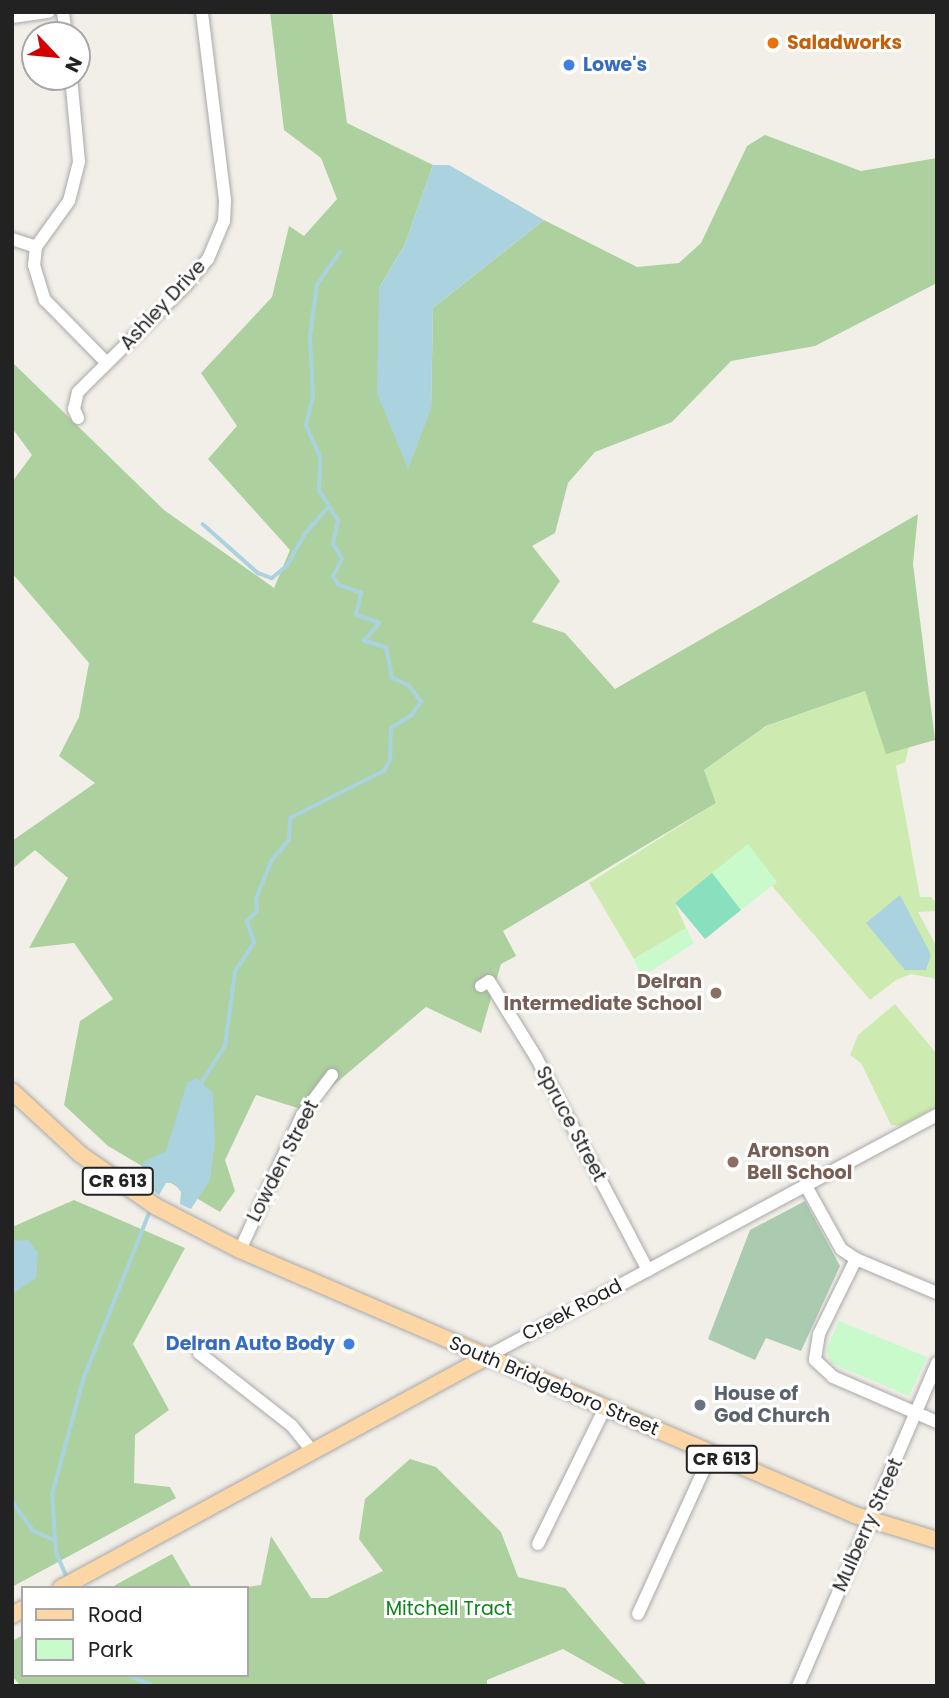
<!DOCTYPE html>
<html>
<head>
<meta charset="utf-8">
<style>
	body { margin:0 }
	#map { position:relative; width:949px; height:1698px; overflow:hidden; background:#f2efe9; font-family:Poppins,sans-serif }
	div>[style] { position:absolute }
	.grass>* { inset:0; background:#cdebb0 }
	.forest>* { inset:0; background:#add19e }
	.cemetery>* { inset:0; background:#aacbaf }
	.park>* { inset:0; background:#c8facc }
	.pitch>* { inset:0; background:#88e0be }
	.water>* { inset:0; background:#aad3df }
	.stream>* { height:3.5px; margin:-1.75px; padding:0 1.75px; transform-origin:1.75px; border-radius:1.75px; background:#aad3df }
	.roads { filter:drop-shadow(0 0 2px #a9a9a9) drop-shadow(0 0 2px #a9a9a9) }
	.minor>* { height:12px; margin:-6px; padding:0 6px; transform-origin:6px; border-radius:6px; background:#fff }
	.major>* { height:16px; margin:-8px; padding:0 8px; transform-origin:8px; border-radius:8px; background:#fcd6a4 }
	.dots>* { width:19px; height:19px; translate:-50% -50%; box-sizing:border-box; border:4px solid #fff; border-radius:50% }
	span { translate:-50% -50%; white-space:nowrap; text-align:center; line-height:1.15; -webkit-text-stroke:6px #fff; paint-order:stroke }
	.shield-label span { padding:2px 5px; background:#fff; border:2px solid; border-radius:5px; -webkit-text-stroke-width:0 }
	.shield-label { font-size:18px; color:#222; font-weight:700 }
	.food-label { font-size:19px; color:#c56008; font-weight:700 }
	.left { translate:0 -50%; text-align:left }
	.shop-label { font-size:19px; color:#366cbe; font-weight:700 }
	.right { translate:-100% -50%; text-align:right }
	.street-label { font-size:19px; color:#222 }
	.education-label { font-size:19px; color:#785e54; font-weight:700 }
	.worship-label { font-size:19px; color:#5b616d; font-weight:700 }
	.park-label { font-size:19px; color:#0c8416 }
	.frame { position:absolute; inset:0; border:14px solid #222; pointer-events:none }
	.legend { position:absolute; left:21px; top:1586px; width:228px; height:91px; box-sizing:border-box; background:#fff; border:2px solid #a7a7a7; margin:0; padding:9px 12px; list-style:none; font-size:21px; color:#222 }
	.legend li { display:flex; align-items:center; gap:14px; height:35px }
	.legend b { width:35px; border:2px solid #a7a7a7 }
	.north { position:absolute; left:21px; top:21px; width:70px; height:70px; box-sizing:border-box; background:#fff; border:2px solid #a7a7a7; border-radius:50%; rotate:116deg; font-size:19px; font-weight:700; line-height:28px; text-align:center; color:#222 }
	.north::after { content:''; display:block; margin:auto; width:24px; height:32px; background:#d40000; clip-path:polygon(50% 0,100% 100%,50% 72%,0 100%) }
</style>
</head>
<body>
<div id="map">
	<div class="grass">
		<div style="clip-path:polygon(865px 691px,886px 753px,909px 747px,905px 762px,896px 766px,920px 897px,931px 897px,937px 904px,937px 911px,918px 912px,937px 947px,937px 979px,911px 974px,896px 980px,870px 1000px,772px 886px,777px 882px,675px 903px,686px 928px,634px 959px,589px 883px,716px 803px,704px 770px,767px 726px)"></div>
		<div style="clip-path:polygon(895px 1004px,937px 1054px,937px 1106px,901px 1126px,891px 1125px,861px 1063px,850px 1055px,858px 1035px)"></div>
	</div>
	<div class="forest">
		<div style="clip-path:polygon(270px 12px,332px 12px,347px 123px,433px 165px,405px 244px,379px 288px,431px 409px,433px 308px,544px 220px,637px 267px,679px 263px,701px 243px,747px 146px,765px 135px,861px 171px,937px 158px,937px 283px,815px 346px,731px 361px,672px 422px,595px 452px,568px 483px,555px 533px,532px 546px,560px 581px,532px 622px,565px 633px,615px 689px,918px 514px,913px 564px,935px 740px,886px 754px,865px 691px,766px 726px,704px 770px,716px 803px,503px 931px,516px 956px,501px 964px,481px 1033px,426px 1007px,304px 1110px,256px 1095px,225px 1160px,235px 1191px,220px 1212px,108px 1146px,64px 1105px,80px 1021px,113px 999px,74px 943px,29px 948px,68px 878px,35px 850px,12px 869px,12px 841px,95px 783px,59px 756px,79px 717px,89px 663px,12px 573px,12px 482px,32px 455px,12px 428px,12px 362px,164px 510px,274px 588px,290px 550px,208px 459px,237px 426px,201px 373px,272px 297px,289px 226px,304px 236px,337px 199px,321px 158px,284px 130px)"></div>
		<div style="clip-path:polygon(74px 1200px,185px 1248px,133px 1344px,169px 1410px,135px 1435px,134px 1483px,170px 1487px,176px 1498px,12px 1587px,12px 1227px)"></div>
		<div style="clip-path:polygon(410px 1459px,436px 1467px,501px 1532px,518px 1577px,565px 1588px,648px 1686px,628px 1686px,563px 1649px,487px 1680px,487px 1686px,21px 1686px,12px 1676px,12px 1641px,23px 1635px,23px 1675px,247px 1675px,247px 1588px,240px 1588px,261px 1585px,271px 1536px,311px 1598px,327px 1598px,383px 1571px,359px 1539px,365px 1499px)"></div>
		<div style="clip-path:polygon(172px 1554px,192px 1588px,110px 1588px)"></div>
	</div>
	<div class="cemetery">
		<div style="clip-path:polygon(805px 1201px,840px 1266px,801px 1351px,766px 1338px,755px 1360px,708px 1339px,750px 1230px)"></div>
	</div>
	<div class="park">
		<div style="clip-path:polygon(748px 844px,777px 882px,741px 910px,712px 873px)"></div>
		<div style="clip-path:polygon(686px 928px,694px 943px,642px 977px,634px 959px)"></div>
		<div style="clip-path:polygon(839px 1321px,927px 1357px,909px 1396px,831px 1363px,826px 1350px)"></div>
	</div>
	<div class="pitch">
		<div style="clip-path:polygon(712px 873px,741px 910px,705px 939px,675px 903px)"></div>
	</div>
	<div class="water">
		<div style="clip-path:polygon(433px 165px,449px 165px,544px 220px,433px 308px,431px 409px,408px 469px,377px 393px,379px 288px,405px 244px)"></div>
		<div style="clip-path:polygon(900px 895px,931px 955px,926px 970px,905px 970px,866px 923px)"></div>
		<div style="clip-path:polygon(196px 1078px,213px 1093px,215px 1143px,210px 1180px,191px 1209px,180px 1204px,181px 1192px,174px 1183px,166px 1183px,159px 1195px,136px 1176px,145px 1161px,166px 1151px,187px 1083px)"></div>
		<div style="clip-path:polygon(28px 1240px,38px 1253px,36px 1278px,12px 1294px,12px 1241px)"></div>
	</div>
	<div class="stream">
		<div style="left:203px;top:524px;width:74px;rotate:41.7deg"></div>
		<div style="left:258px;top:573px;width:15px;rotate:20deg"></div>
		<div style="left:272px;top:578px;width:19px;rotate:-39deg"></div>
		<div style="left:287px;top:566px;width:37px;rotate:-61deg"></div>
		<div style="left:305px;top:534px;width:35px;rotate:-49deg"></div>
		<div style="left:200px;top:1085px;width:46px;rotate:-57.3deg"></div>
		<div style="left:225px;top:1046px;width:75px;rotate:-82.3deg"></div>
		<div style="left:235px;top:972px;width:35px;rotate:-57deg"></div>
		<div style="left:254px;top:943px;width:23px;rotate:-108deg"></div>
		<div style="left:247px;top:921px;width:14px;rotate:-45deg"></div>
		<div style="left:257px;top:911px;width:12px;rotate:-95deg"></div>
		<div style="left:256px;top:899px;width:42px;rotate:-67.7deg"></div>
		<div style="left:272px;top:860px;width:26px;rotate:-50deg"></div>
		<div style="left:289px;top:840px;width:22px;rotate:-87deg"></div>
		<div style="left:290px;top:818px;width:105px;rotate:-26.6deg"></div>
		<div style="left:384px;top:771px;width:13px;rotate:-61deg"></div>
		<div style="left:390px;top:760px;width:32px;rotate:-88deg"></div>
		<div style="left:391px;top:728px;width:25px;rotate:-32deg"></div>
		<div style="left:412px;top:715px;width:16px;rotate:-55deg"></div>
		<div style="left:421px;top:702px;width:20px;rotate:-127deg"></div>
		<div style="left:409px;top:686px;width:19px;rotate:-155deg"></div>
		<div style="left:392px;top:678px;width:31px;rotate:-101deg"></div>
		<div style="left:386px;top:648px;width:23px;rotate:-162deg"></div>
		<div style="left:364px;top:641px;width:23px;rotate:-50deg"></div>
		<div style="left:379px;top:623px;width:24px;rotate:-161deg"></div>
		<div style="left:356px;top:615px;width:23px;rotate:-77deg"></div>
		<div style="left:361px;top:593px;width:24px;rotate:-161deg"></div>
		<div style="left:338px;top:585px;width:10px;rotate:-119deg"></div>
		<div style="left:333px;top:576px;width:19px;rotate:-62deg"></div>
		<div style="left:342px;top:559px;width:17px;rotate:-121deg"></div>
		<div style="left:333px;top:544px;width:24px;rotate:-78deg"></div>
		<div style="left:338px;top:521px;width:36px;rotate:-122deg"></div>
		<div style="left:319px;top:491px;width:34px;rotate:-88deg"></div>
		<div style="left:320px;top:457px;width:34px;rotate:-114deg"></div>
		<div style="left:306px;top:426px;width:31px;rotate:-77deg"></div>
		<div style="left:313px;top:396px;width:60px;rotate:-92.9deg"></div>
		<div style="left:310px;top:336px;width:51px;rotate:-82.2deg"></div>
		<div style="left:317px;top:285px;width:40px;rotate:-55.1deg"></div>
		<div style="left:12px;top:1501px;width:37px;rotate:54deg"></div>
		<div style="left:34px;top:1531px;width:24px;rotate:24deg"></div>
		<div style="left:66px;top:1576px;width:25px;rotate:-113deg"></div>
		<div style="left:56px;top:1553px;width:58px;rotate:-93.9deg"></div>
		<div style="left:52px;top:1495px;width:119px;rotate:-74.9deg"></div>
		<div style="left:83px;top:1380px;width:180px;rotate:-68.4deg"></div>
		<div style="left:128px;top:1675px;width:28px;rotate:23deg"></div>
	</div>
	<div class="roads">
		<div class="minor">
			<div style="left:63px;top:12px;width:23px;rotate:83deg"></div>
			<div style="left:12px;top:17px;width:37px;rotate:-8deg"></div>
			<div style="left:71px;top:77px;width:85px;rotate:84.6deg"></div>
			<div style="left:79px;top:162px;width:40px;rotate:104.4deg"></div>
			<div style="left:69px;top:201px;width:57px;rotate:125.7deg"></div>
			<div style="left:36px;top:247px;width:18px;rotate:96deg"></div>
			<div style="left:34px;top:265px;width:37px;rotate:73deg"></div>
			<div style="left:45px;top:300px;width:88px;rotate:45.5deg"></div>
			<div style="left:12px;top:239px;width:25px;rotate:18deg"></div>
			<div style="left:78px;top:418px;width:10px;rotate:-114deg"></div>
			<div style="left:74px;top:409px;width:17px;rotate:-77deg"></div>
			<div style="left:78px;top:392px;width:152px;rotate:-44.7deg"></div>
			<div style="left:186px;top:285px;width:34px;rotate:-50deg"></div>
			<div style="left:208px;top:259px;width:41px;rotate:-67.2deg"></div>
			<div style="left:224px;top:221px;width:21px;rotate:-87deg"></div>
			<div style="left:225px;top:200px;width:189px;rotate:-97deg"></div>
			<div style="left:481px;top:986px;width:9px;rotate:-32deg"></div>
			<div style="left:489px;top:981px;width:89px;rotate:58.3deg"></div>
			<div style="left:536px;top:1057px;width:241px;rotate:62.3deg"></div>
			<div style="left:806px;top:1186px;width:72px;rotate:60.9deg"></div>
			<div style="left:841px;top:1249px;width:18px;rotate:34deg"></div>
			<div style="left:856px;top:1259px;width:88px;rotate:22.8deg"></div>
			<div style="left:240px;top:1250px;width:149px;rotate:-65.3deg"></div>
			<div style="left:302px;top:1115px;width:50px;rotate:-53.1deg"></div>
			<div style="left:856px;top:1259px;width:84px;rotate:116.3deg"></div>
			<div style="left:819px;top:1334px;width:26px;rotate:99deg"></div>
			<div style="left:815px;top:1360px;width:25px;rotate:43deg"></div>
			<div style="left:833px;top:1377px;width:113px;rotate:23.4deg"></div>
			<div style="left:199px;top:1353px;width:118px;rotate:38.1deg"></div>
			<div style="left:292px;top:1426px;width:33px;rotate:51deg"></div>
			<div style="left:486px;top:1357px;width:512px;rotate:-28.22deg"></div>
			<div style="left:538px;top:1544px;width:152px;rotate:-63.8deg"></div>
			<div style="left:638px;top:1614px;width:176px;rotate:-65.5deg"></div>
			<div style="left:798px;top:1686px;width:352px;rotate:-66.7deg"></div>
		</div>
		<div class="major">
			<div style="left:12px;top:1091px;width:93px;rotate:42.8deg"></div>
			<div style="left:80px;top:1154px;width:91px;rotate:34.7deg"></div>
			<div style="left:155px;top:1206px;width:96px;rotate:27.4deg"></div>
			<div style="left:240px;top:1250px;width:670px;rotate:23.31deg"></div>
			<div style="left:855px;top:1515px;width:86px;rotate:17deg"></div>
			<div style="left:61px;top:1588px;width:484px;rotate:-28.5deg"></div>
			<div style="left:12px;top:1615px;width:13px;rotate:-29deg"></div>
		</div>
	</div>
	<div class="dots">
		<div style="left:773px;top:43px;background:#e8710a"></div>
		<div style="left:569px;top:65px;background:#3f7fe0"></div>
		<div style="left:716px;top:993px;background:#8d6e63"></div>
		<div style="left:733px;top:1162px;background:#8d6e63"></div>
		<div style="left:349px;top:1344px;background:#3f7fe0"></div>
		<div style="left:700px;top:1405px;background:#6b7280"></div>
	</div>
	<div class="shield-label">
		<span style="left:118px;top:1181px">CR 613</span>
		<span style="left:722px;top:1459px">CR 613</span>
	</div>
	<div class="food-label">
		<span class="left" style="left:787px;top:43px">Saladworks</span>
	</div>
	<div class="shop-label">
		<span class="left" style="left:583px;top:65px">Lowe's</span>
		<span class="right" style="left:335px;top:1344px">Delran Auto Body</span>
	</div>
	<div class="street-label">
		<span style="left:163px;top:305px;rotate:-47deg">Ashley Drive</span>
		<span style="left:571px;top:1124px;rotate:62deg">Spruce Street</span>
		<span style="left:283px;top:1161px;rotate:-63deg">Lowden Street</span>
		<span style="left:572px;top:1310px;rotate:-28deg">Creek Road</span>
		<span style="left:554px;top:1386px;rotate:23deg">South Bridgeboro Street</span>
		<span style="left:868px;top:1525px;rotate:-66deg">Mulberry Street</span>
	</div>
	<div class="education-label">
		<span class="right" style="left:702px;top:993px">Delran<br>Intermediate School</span>
		<span class="left" style="left:747px;top:1162px">Aronson<br>Bell School</span>
	</div>
	<div class="worship-label">
		<span class="left" style="left:714px;top:1405px">House of<br>God Church</span>
	</div>
	<div class="park-label">
		<span style="left:449px;top:1609px">Mitchell Tract</span>
	</div>
	<div class="frame"></div>
	<ul class="legend">
	<li><b style="height:9px;background:#fcd6a4"></b>Road</li>
	<li><b style="height:19px;background:#c8facc"></b>Park</li>
	</ul>
	<div class="north">N</div>
</div>
</body>
</html>
